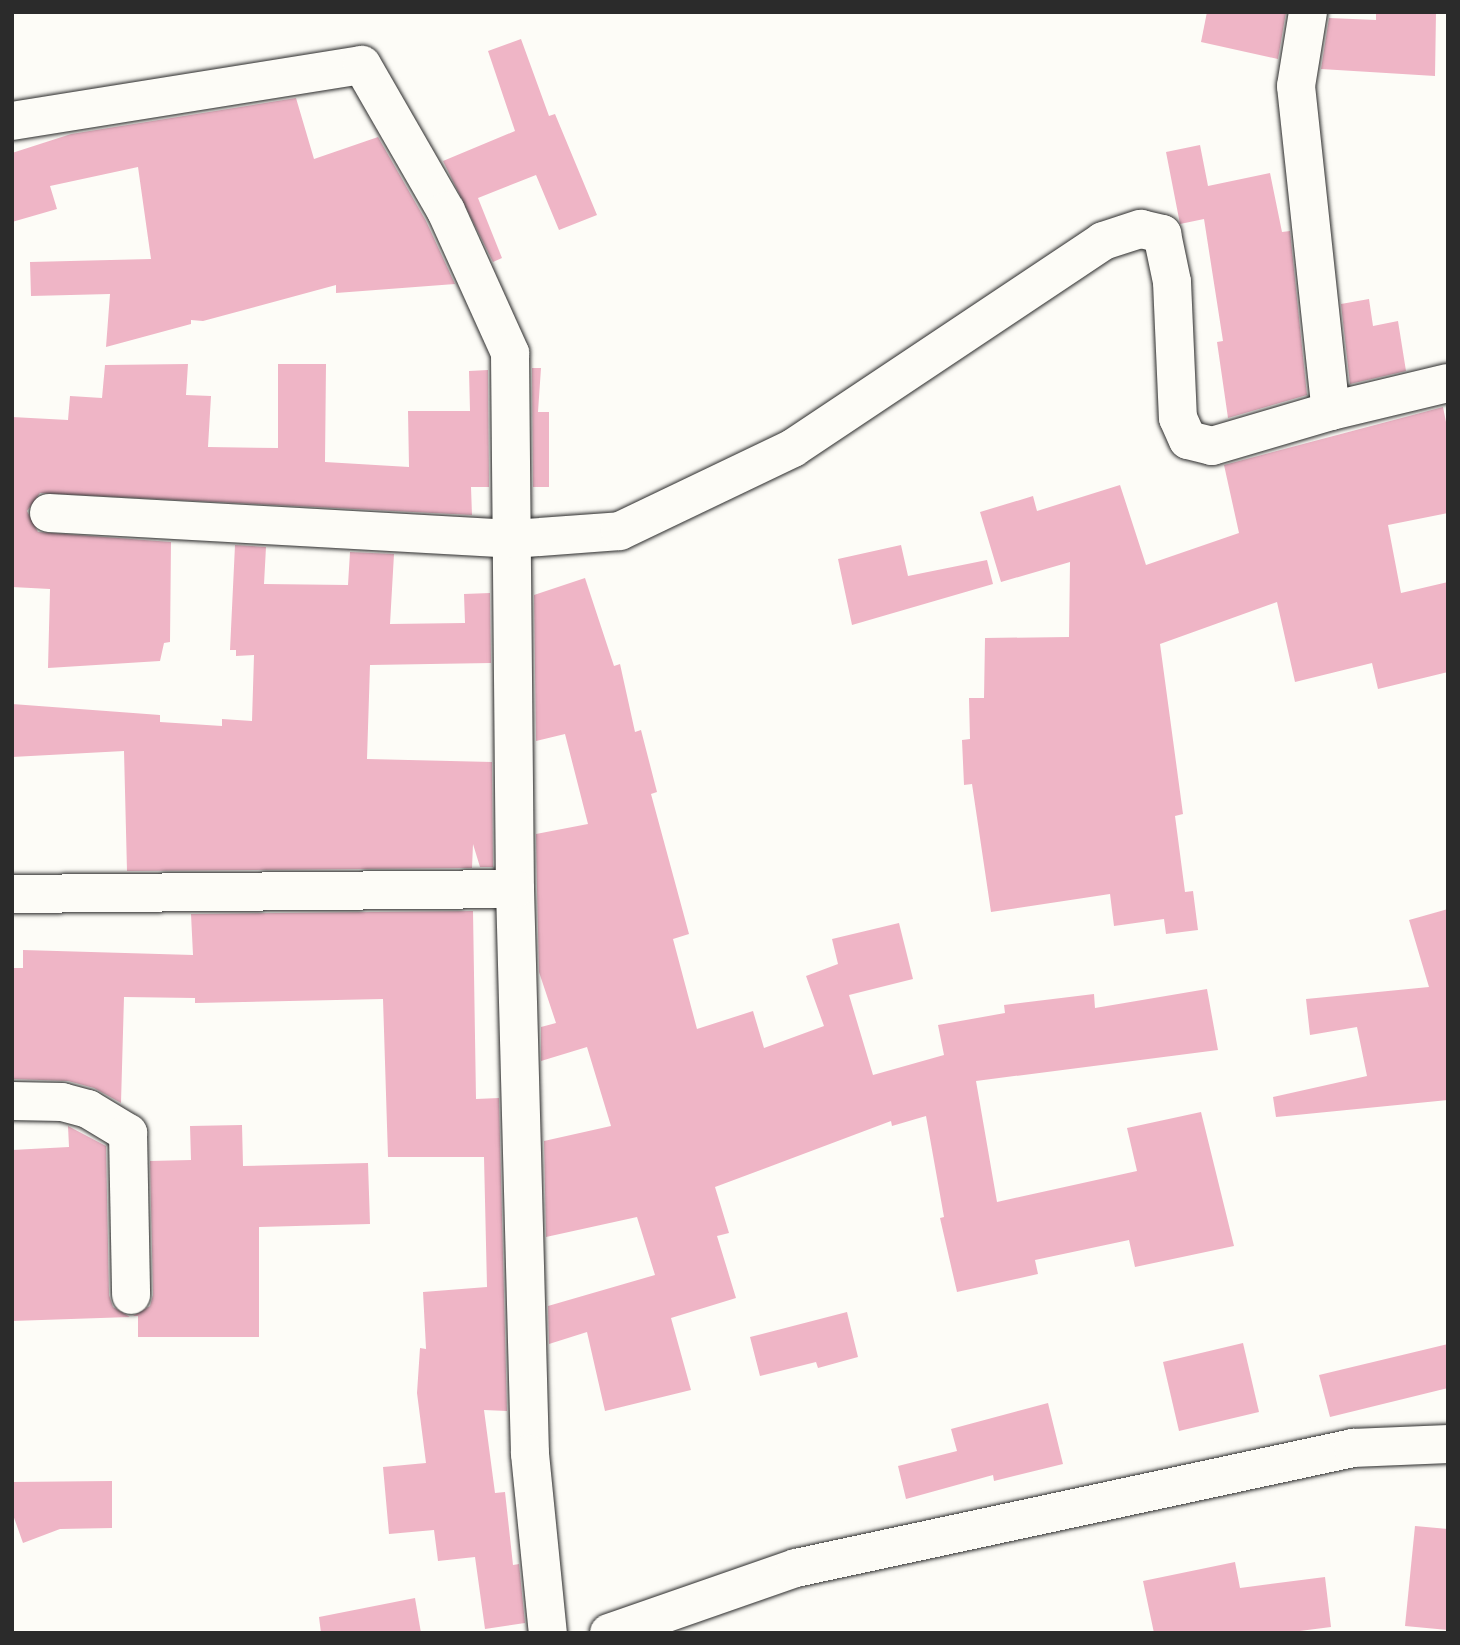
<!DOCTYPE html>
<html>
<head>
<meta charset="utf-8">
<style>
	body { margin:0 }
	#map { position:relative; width:1460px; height:1645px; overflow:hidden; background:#fdfcf7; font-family:"Balsamiq Sans",sans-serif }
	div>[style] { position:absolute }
	.building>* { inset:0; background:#efb5c6 }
	.roads { filter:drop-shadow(0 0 2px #2b2b2b) drop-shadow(0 0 2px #2b2b2b) }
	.minor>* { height:38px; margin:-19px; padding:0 19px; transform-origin:19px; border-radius:19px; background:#fdfcf7 }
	span { translate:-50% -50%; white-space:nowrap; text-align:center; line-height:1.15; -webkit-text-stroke:5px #fdfcf7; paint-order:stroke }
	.frame { position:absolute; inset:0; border:14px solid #2b2b2b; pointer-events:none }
</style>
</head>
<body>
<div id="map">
	<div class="building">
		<div style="clip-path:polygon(1207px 12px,1286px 12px,1278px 59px,1201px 42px)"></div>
		<div style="clip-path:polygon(1376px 12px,1436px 12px,1435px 76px,1321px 69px,1329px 18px,1376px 20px)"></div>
		<div style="clip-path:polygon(521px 39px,549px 116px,555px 114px,597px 215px,559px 230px,536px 175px,478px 198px,502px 258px,493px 262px,443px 161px,515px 131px,488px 51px)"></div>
		<div style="clip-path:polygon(296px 98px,314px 159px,378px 137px,426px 221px,455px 284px,336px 293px,336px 285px,203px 321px,191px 320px,191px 324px,106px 347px,110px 294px,31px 296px,30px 262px,151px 259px,138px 167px,50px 186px,57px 209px,12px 222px,12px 153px,71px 134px)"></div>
		<div style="clip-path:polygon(1200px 145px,1208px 186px,1270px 173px,1282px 232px,1290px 231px,1307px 395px,1228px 418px,1217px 342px,1223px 341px,1204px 219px,1180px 224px,1166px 152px)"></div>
		<div style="clip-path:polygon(1369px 299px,1373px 326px,1398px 321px,1406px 371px,1350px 384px,1341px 304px)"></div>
		<div style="clip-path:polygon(188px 364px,186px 395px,211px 396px,208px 447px,278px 448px,278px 364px,326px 364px,325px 462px,409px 467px,408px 411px,470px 411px,469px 371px,488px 370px,489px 487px,471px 487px,472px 515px,40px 493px,27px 511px,38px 532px,171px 542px,170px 642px,164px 643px,160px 661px,48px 668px,50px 589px,12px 587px,12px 417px,68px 420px,70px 396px,102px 398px,105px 365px)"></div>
		<div style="clip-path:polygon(532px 368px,541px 368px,538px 412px,549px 412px,549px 487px,533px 487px)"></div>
		<div style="clip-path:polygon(1443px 407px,1448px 432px,1448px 513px,1388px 525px,1401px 593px,1448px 582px,1448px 672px,1378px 689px,1372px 663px,1295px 682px,1277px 602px,1160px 644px,1183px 814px,1175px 816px,1185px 892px,1193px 891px,1198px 930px,1166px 934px,1164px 919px,1114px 926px,1110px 894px,991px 912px,972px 784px,964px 785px,962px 740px,970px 739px,969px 698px,984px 698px,985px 638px,1069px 637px,1070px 562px,1001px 582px,980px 512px,1033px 496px,1037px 511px,1120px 485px,1146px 565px,1239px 533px,1224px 465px)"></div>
		<div style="clip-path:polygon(235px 545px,266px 547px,264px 584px,348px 585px,350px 552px,394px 554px,390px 624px,465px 623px,464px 594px,490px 593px,491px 663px,370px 665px,367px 759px,492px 762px,493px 867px,480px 867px,473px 844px,472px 868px,127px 871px,124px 751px,12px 757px,12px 704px,160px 715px,160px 722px,222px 726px,222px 719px,252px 721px,254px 655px,236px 656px,236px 650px,230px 650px)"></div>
		<div style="clip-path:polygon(901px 545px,908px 576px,987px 560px,993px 584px,852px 625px,838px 559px)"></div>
		<div style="clip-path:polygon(585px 578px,614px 666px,620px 664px,635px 732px,641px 730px,657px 792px,651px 794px,689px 934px,673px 939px,697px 1029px,753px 1011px,764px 1048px,824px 1026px,806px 976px,838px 964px,832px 939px,899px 923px,913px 979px,849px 995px,873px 1075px,944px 1055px,938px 1025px,1005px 1013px,1004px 1005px,1094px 994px,1095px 1008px,1207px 989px,1218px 1050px,976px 1081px,997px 1202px,1137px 1171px,1127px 1128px,1201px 1112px,1234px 1246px,1135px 1267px,1129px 1240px,1035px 1260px,1038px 1274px,957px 1292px,940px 1218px,944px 1217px,926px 1116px,892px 1126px,891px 1121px,715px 1187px,729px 1233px,717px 1236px,736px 1298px,671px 1318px,691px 1390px,605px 1411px,587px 1332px,549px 1344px,548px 1306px,655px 1275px,637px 1217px,546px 1237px,544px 1141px,611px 1126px,587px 1047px,541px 1061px,541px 1027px,556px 1023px,539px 972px,537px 889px,536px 834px,588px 824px,565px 734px,536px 741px,534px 595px)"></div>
		<div style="clip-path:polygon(1448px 909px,1448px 1100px,1276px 1117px,1273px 1097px,1367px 1076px,1357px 1027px,1310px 1035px,1306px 999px,1429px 987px,1409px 920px)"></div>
		<div style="clip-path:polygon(473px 911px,476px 1099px,499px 1098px,507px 1411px,484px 1410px,495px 1493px,505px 1492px,513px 1565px,519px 1564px,525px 1623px,485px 1629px,475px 1557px,438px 1561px,434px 1530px,389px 1534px,383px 1467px,426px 1463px,417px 1393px,420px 1348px,426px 1349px,423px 1292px,487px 1287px,484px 1157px,388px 1157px,383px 999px,195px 1003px,195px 998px,124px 997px,121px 1103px,94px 1088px,68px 1081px,12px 1079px,12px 968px,23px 968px,23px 950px,193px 955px,191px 914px)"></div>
		<div style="clip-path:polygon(242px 1125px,243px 1166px,368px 1163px,370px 1224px,259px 1227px,259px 1337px,138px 1337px,138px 1316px,133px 1316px,150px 1306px,153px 1295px,150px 1161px,191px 1160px,190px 1126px)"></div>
		<div style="clip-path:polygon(68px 1126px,106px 1146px,109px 1295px,113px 1307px,130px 1317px,12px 1321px,12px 1150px,69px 1147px)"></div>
		<div style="clip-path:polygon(847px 1312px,858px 1357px,818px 1368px,816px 1362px,760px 1376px,750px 1337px)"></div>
		<div style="clip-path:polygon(1243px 1343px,1259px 1412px,1179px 1431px,1163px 1362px)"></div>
		<div style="clip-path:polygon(1448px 1344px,1448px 1388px,1330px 1417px,1319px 1375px)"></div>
		<div style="clip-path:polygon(1048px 1403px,1063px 1464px,994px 1481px,993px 1475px,906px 1499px,898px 1466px,957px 1451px,951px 1429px)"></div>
		<div style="clip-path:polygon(112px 1481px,112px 1528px,60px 1529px,23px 1543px,12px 1512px,12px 1482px)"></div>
		<div style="clip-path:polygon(1415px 1526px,1448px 1529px,1448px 1630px,1405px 1626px)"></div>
		<div style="clip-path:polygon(1235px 1562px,1240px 1588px,1325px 1577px,1331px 1627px,1284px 1633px,1154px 1633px,1143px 1581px)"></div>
		<div style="clip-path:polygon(415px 1598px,421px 1633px,321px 1633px,319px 1617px)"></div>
	</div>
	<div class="roads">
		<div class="minor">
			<div style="left:1308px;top:12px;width:75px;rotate:99.2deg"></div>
			<div style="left:1296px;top:86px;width:327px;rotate:83.9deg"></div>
			<div style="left:12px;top:121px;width:354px;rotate:-9.1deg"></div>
			<div style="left:362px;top:65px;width:168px;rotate:60.1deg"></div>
			<div style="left:446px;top:211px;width:156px;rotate:65.7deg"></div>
			<div style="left:510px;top:353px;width:536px;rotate:89.47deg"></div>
			<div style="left:515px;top:889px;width:565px;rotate:88.48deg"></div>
			<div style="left:530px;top:1454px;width:180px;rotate:84.3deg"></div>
			<div style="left:49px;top:513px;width:464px;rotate:3.2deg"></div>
			<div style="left:512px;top:539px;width:108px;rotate:-4.2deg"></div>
			<div style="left:620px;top:531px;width:192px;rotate:-25.6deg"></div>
			<div style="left:793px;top:448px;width:373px;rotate:-33.7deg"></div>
			<div style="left:1103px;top:241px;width:40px;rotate:-18deg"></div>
			<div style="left:1141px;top:229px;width:22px;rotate:13deg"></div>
			<div style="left:1162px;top:234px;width:49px;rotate:78.2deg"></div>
			<div style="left:1172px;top:282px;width:136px;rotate:87.5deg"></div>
			<div style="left:1178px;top:418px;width:24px;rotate:66deg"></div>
			<div style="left:1188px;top:440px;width:25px;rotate:14deg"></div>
			<div style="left:1212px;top:446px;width:124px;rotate:-16.4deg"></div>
			<div style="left:1331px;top:411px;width:120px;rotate:-13.5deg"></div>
			<div style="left:12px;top:894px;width:503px;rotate:-0.57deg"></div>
			<div style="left:12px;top:1101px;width:50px;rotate:1.1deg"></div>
			<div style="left:62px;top:1102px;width:27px;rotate:15deg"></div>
			<div style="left:88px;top:1109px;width:47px;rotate:31deg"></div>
			<div style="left:128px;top:1133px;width:162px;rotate:88.9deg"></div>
			<div style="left:609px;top:1633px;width:198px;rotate:-19.2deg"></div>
			<div style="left:796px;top:1568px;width:570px;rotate:-12.16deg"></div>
			<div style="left:1353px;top:1448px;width:95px;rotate:-2.4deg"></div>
		</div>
	</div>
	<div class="frame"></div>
</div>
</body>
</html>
